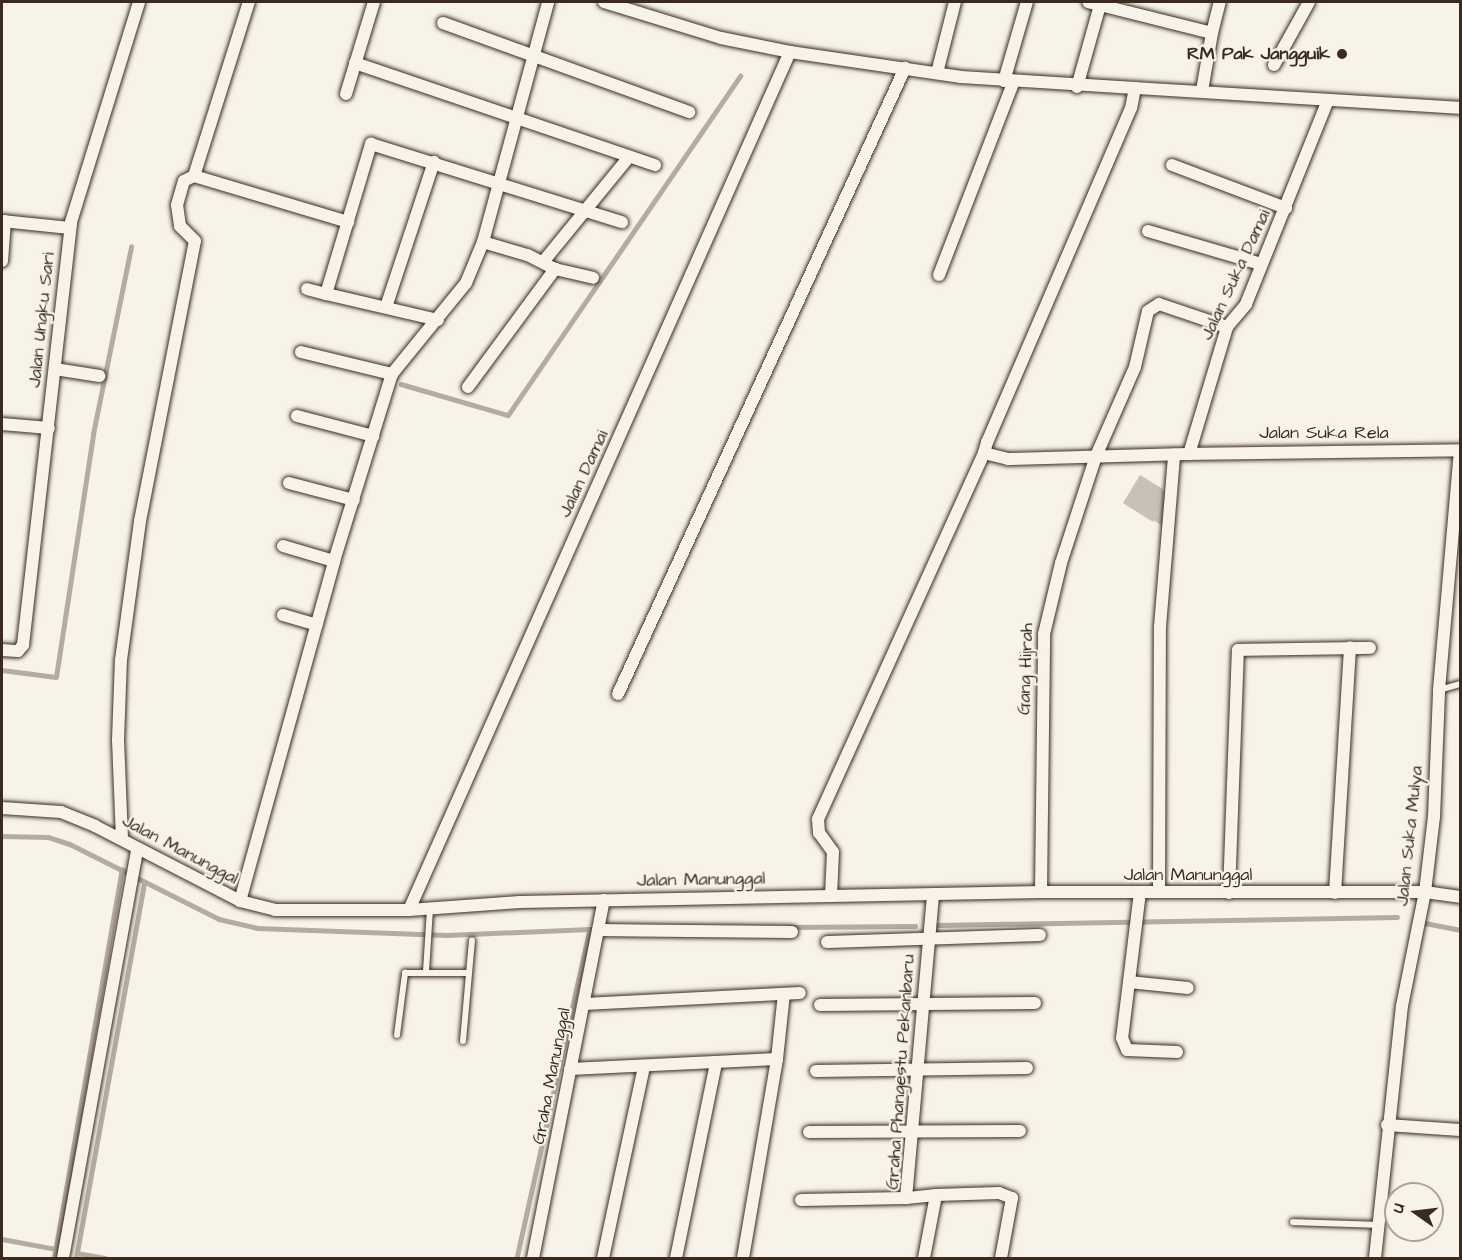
<!DOCTYPE html>
<html>
<head>
<meta charset="utf-8">
<style>
	body { margin:0 }
	#map { position:relative; width:1462px; height:1260px; overflow:hidden; background:#f7f3e8; font-family:"Architects Daughter",sans-serif }
	div>[style] { position:absolute }
	.shadow>* { inset:0; background:#0003 }
	.stream>* { height:4.5px; margin:-2.25px; padding:0 2.25px; transform-origin:2.25px; border-radius:2.25px; background:#b4aca0 }
	.building>* { inset:0; background:#c8c1b6 }
	.roads { filter:drop-shadow(0 0 2px #3b2a1e) drop-shadow(0 0 2px #3b2a1e) }
	.service>* { height:6px; margin:-3px; padding:0 3px; transform-origin:3px; border-radius:3px; background:#f7f3e8 }
	.minor>* { height:12px; margin:-6px; padding:0 6px; transform-origin:6px; border-radius:6px; background:#f7f3e8 }
	.dots>* { width:16px; height:16px; translate:-50% -50%; box-sizing:border-box; border:3px solid #f7f3e8; border-radius:50% }
	span { translate:-50% -50%; white-space:nowrap; text-align:center; line-height:1.15; -webkit-text-stroke:4.5px #f7f3e8; paint-order:stroke }
	.poi-label { font-size:18px; color:#3b2a1e; font-weight:700 }
	.right { translate:-100% -50%; text-align:right }
	.street-label { font-size:18px; color:#3b2a1e }
	.frame { position:absolute; inset:0; border:3px solid #3b2a1e; pointer-events:none }
	.north { position:absolute; left:1384px; top:1182px; width:60px; height:60px; box-sizing:border-box; background:#f7f3e8; border:2px solid #aca397; border-radius:50%; rotate:284deg; font-size:16px; font-weight:700; line-height:24px; text-align:center; color:#3b2a1e }
	.north::after { content:''; display:block; margin:auto; width:21px; height:27px; background:#3b2a1e; clip-path:polygon(50% 0,100% 100%,50% 72%,0 100%) }
</style>
</head>
<body>
<div id="map">
	<div class="shadow">
		<div style="clip-path:polygon(1141px 477px,1172px 496px,1163px 526px,1125px 502px)"></div>
	</div>
	<div class="stream">
		<div style="left:401px;top:384px;width:111px;rotate:16.2deg"></div>
		<div style="left:508px;top:415px;width:411px;rotate:-55.6deg"></div>
		<div style="left:2px;top:670px;width:54px;rotate:7.4deg"></div>
		<div style="left:56px;top:677px;width:246px;rotate:-81.3deg"></div>
		<div style="left:93px;top:434px;width:191px;rotate:-78.5deg"></div>
		<div style="left:2px;top:836px;width:46px;rotate:1.2deg"></div>
		<div style="left:48px;top:837px;width:23px;rotate:18deg"></div>
		<div style="left:70px;top:844px;width:167px;rotate:26.7deg"></div>
		<div style="left:219px;top:919px;width:39px;rotate:13deg"></div>
		<div style="left:257px;top:928px;width:190px;rotate:2.1deg"></div>
		<div style="left:447px;top:935px;width:143px;rotate:-2.4deg"></div>
		<div style="left:590px;top:929px;width:337px;rotate:102.5deg"></div>
		<div style="left:1425px;top:923px;width:36px;rotate:11deg"></div>
		<div style="left:938px;top:925px;width:459px;rotate:-1deg"></div>
		<div style="left:789px;top:927px;width:126px;rotate:-0.5deg"></div>
		<div style="left:2px;top:1239px;width:55px;rotate:10.5deg"></div>
		<div style="left:77px;top:1253px;width:29px;rotate:10deg"></div>
		<div style="left:54px;top:1258px;width:394px;rotate:-80.1deg"></div>
		<div style="left:76px;top:1258px;width:382px;rotate:-79.7deg"></div>
	</div>
	<div class="building">
		<div style="clip-path:polygon(1140px 475px,1163px 489px,1162px 506px,1153px 522px,1123px 503px)"></div>
	</div>
	<div class="roads">
		<div class="service">
			<div style="left:1439px;top:690px;width:22px;rotate:-16deg"></div>
			<div style="left:426px;top:971px;width:62px;rotate:-86.3deg"></div>
			<div style="left:397px;top:1035px;width:63px;rotate:-82.6deg"></div>
			<div style="left:405px;top:973px;width:64px"></div>
			<div style="left:463px;top:1041px;width:101px;rotate:-84.9deg"></div>
			<div style="left:1293px;top:1222px;width:85px;rotate:2deg"></div>
		</div>
		<div class="minor">
			<div style="left:604px;top:2px;width:122px;rotate:17.1deg"></div>
			<div style="left:721px;top:38px;width:70px;rotate:11.5deg"></div>
			<div style="left:790px;top:52px;width:173px;rotate:8.3deg"></div>
			<div style="left:961px;top:77px;width:174px;rotate:3.6deg"></div>
			<div style="left:1135px;top:88px;width:20px;rotate:101deg"></div>
			<div style="left:1131px;top:108px;width:364px;rotate:113.3deg"></div>
			<div style="left:987px;top:442px;width:11px;rotate:105deg"></div>
			<div style="left:984px;top:453px;width:25px;rotate:14deg"></div>
			<div style="left:1008px;top:459px;width:181px;rotate:-1.6deg"></div>
			<div style="left:1189px;top:454px;width:133px;rotate:-73.3deg"></div>
			<div style="left:1227px;top:327px;width:30px;rotate:-50deg"></div>
			<div style="left:1246px;top:304px;width:220px;rotate:-68.1deg"></div>
			<div style="left:1100px;top:5px;width:115px;rotate:14deg"></div>
			<div style="left:1212px;top:33px;width:59px;rotate:99.8deg"></div>
			<div style="left:443px;top:23px;width:262px;rotate:19.9deg"></div>
			<div style="left:1212px;top:33px;width:32px;rotate:-76deg"></div>
			<div style="left:355px;top:63px;width:317px;rotate:18.8deg"></div>
			<div style="left:1274px;top:65px;width:72px;rotate:-60.9deg"></div>
			<div style="left:937px;top:73px;width:73px;rotate:-75.8deg"></div>
			<div style="left:1004px;top:81px;width:82px;rotate:-73.8deg"></div>
			<div style="left:1077px;top:87px;width:85px;rotate:-74.3deg"></div>
			<div style="left:1100px;top:5px;width:12px;rotate:-166deg"></div>
			<div style="left:1135px;top:88px;width:326px;rotate:3.5deg"></div>
			<div style="left:346px;top:94px;width:96px;rotate:-73.1deg"></div>
			<div style="left:1172px;top:165px;width:122px;rotate:20.7deg"></div>
			<div style="left:194px;top:176px;width:161px;rotate:16.6deg"></div>
			<div style="left:2px;top:221px;width:68px;rotate:5.9deg"></div>
			<div style="left:1148px;top:231px;width:118px;rotate:16.3deg"></div>
			<div style="left:2px;top:261px;width:40px;rotate:-85.7deg"></div>
			<div style="left:543px;top:262px;width:134px;rotate:-50.7deg"></div>
			<div style="left:555px;top:269px;width:39px;rotate:13deg"></div>
			<div style="left:939px;top:275px;width:208px;rotate:-68.9deg"></div>
			<div style="left:307px;top:289px;width:20px;rotate:15deg"></div>
			<div style="left:386px;top:307px;width:153px;rotate:-71.7deg"></div>
			<div style="left:438px;top:320px;width:115px;rotate:-166.9deg"></div>
			<div style="left:326px;top:294px;width:157px;rotate:-73.3deg"></div>
			<div style="left:371px;top:144px;width:263px;rotate:17.3deg"></div>
			<div style="left:301px;top:352px;width:94px;rotate:13.6deg"></div>
			<div style="left:55px;top:369px;width:45px;rotate:9deg"></div>
			<div style="left:468px;top:387px;width:147px;rotate:-53.6deg"></div>
			<div style="left:555px;top:269px;width:31px;rotate:-153deg"></div>
			<div style="left:527px;top:255px;width:46px;rotate:-163.5deg"></div>
			<div style="left:483px;top:242px;width:249px;rotate:-74.8deg"></div>
			<div style="left:297px;top:416px;width:79px;rotate:14.7deg"></div>
			<div style="left:2px;top:424px;width:47px;rotate:4.9deg"></div>
			<div style="left:1189px;top:454px;width:271px;rotate:-0.8deg"></div>
			<div style="left:289px;top:483px;width:67px;rotate:14.7deg"></div>
			<div style="left:283px;top:546px;width:53px;rotate:16.4deg"></div>
			<div style="left:283px;top:615px;width:35px;rotate:16deg"></div>
			<div style="left:2px;top:650px;width:16px;rotate:4deg"></div>
			<div style="left:18px;top:651px;width:8px;rotate:-50deg"></div>
			<div style="left:23px;top:645px;width:426px;rotate:-83.5deg"></div>
			<div style="left:71px;top:222px;width:230px;rotate:-72.8deg"></div>
			<div style="left:618px;top:694px;width:689px;rotate:-65.37deg"></div>
			<div style="left:2px;top:808px;width:59px;rotate:3.9deg"></div>
			<div style="left:61px;top:812px;width:37px;rotate:22deg"></div>
			<div style="left:95px;top:826px;width:163px;rotate:27.3deg"></div>
			<div style="left:240px;top:901px;width:36px;rotate:14deg"></div>
			<div style="left:275px;top:910px;width:134px"></div>
			<div style="left:409px;top:910px;width:111px;rotate:-4.1deg"></div>
			<div style="left:520px;top:902px;width:521px;rotate:-1.1deg"></div>
			<div style="left:1041px;top:892px;width:384px"></div>
			<div style="left:1425px;top:892px;width:35px;rotate:8deg"></div>
			<div style="left:122px;top:839px;width:99px;rotate:-92.3deg"></div>
			<div style="left:118px;top:740px;width:80px;rotate:-87.9deg"></div>
			<div style="left:121px;top:660px;width:140px;rotate:-82.2deg"></div>
			<div style="left:140px;top:521px;width:285px;rotate:-78.9deg"></div>
			<div style="left:195px;top:241px;width:21px;rotate:-135deg"></div>
			<div style="left:180px;top:226px;width:21px;rotate:-98deg"></div>
			<div style="left:177px;top:205px;width:25px;rotate:-74deg"></div>
			<div style="left:184px;top:181px;width:11px;rotate:-27deg"></div>
			<div style="left:194px;top:176px;width:182px;rotate:-72.5deg"></div>
			<div style="left:1041px;top:892px;width:258px;rotate:-89.3deg"></div>
			<div style="left:1044px;top:634px;width:73px;rotate:-76.5deg"></div>
			<div style="left:1061px;top:563px;width:113px;rotate:-71.9deg"></div>
			<div style="left:1096px;top:456px;width:97px;rotate:-66.3deg"></div>
			<div style="left:1135px;top:367px;width:57px;rotate:-76.9deg"></div>
			<div style="left:1148px;top:311px;width:13px;rotate:-32deg"></div>
			<div style="left:1159px;top:304px;width:72px;rotate:18.7deg"></div>
			<div style="left:1140px;top:892px;width:147px;rotate:97deg"></div>
			<div style="left:1122px;top:1038px;width:13px;rotate:67deg"></div>
			<div style="left:1127px;top:1050px;width:50px;rotate:2.3deg"></div>
			<div style="left:1159px;top:892px;width:265px;rotate:-89.8deg"></div>
			<div style="left:1160px;top:627px;width:173px;rotate:-85.3deg"></div>
			<div style="left:1229px;top:893px;width:243px;rotate:-87.9deg"></div>
			<div style="left:1238px;top:650px;width:132px;rotate:-0.9deg"></div>
			<div style="left:1335px;top:893px;width:246px;rotate:-86.5deg"></div>
			<div style="left:831px;top:896px;width:44px;rotate:-87.4deg"></div>
			<div style="left:833px;top:852px;width:24px;rotate:-126deg"></div>
			<div style="left:819px;top:833px;width:14px;rotate:-94deg"></div>
			<div style="left:818px;top:819px;width:402px;rotate:-65.6deg"></div>
			<div style="left:240px;top:901px;width:353px;rotate:-74.5deg"></div>
			<div style="left:334px;top:561px;width:196px;rotate:-72.8deg"></div>
			<div style="left:392px;top:374px;width:117px;rotate:-50.9deg"></div>
			<div style="left:466px;top:283px;width:44px;rotate:-67.5deg"></div>
			<div style="left:409px;top:910px;width:939px;rotate:-66.06deg"></div>
			<div style="left:600px;top:930px;width:192px;rotate:0.6deg"></div>
			<div style="left:827px;top:942px;width:213px;rotate:-1.9deg"></div>
			<div style="left:1129px;top:982px;width:59px;rotate:5.8deg"></div>
			<div style="left:584px;top:1004px;width:216px;rotate:-2.9deg"></div>
			<div style="left:820px;top:1005px;width:215px;rotate:-0.5deg"></div>
			<div style="left:570px;top:1069px;width:207px;rotate:-2.8deg"></div>
			<div style="left:777px;top:1059px;width:65px;rotate:-83.9deg"></div>
			<div style="left:816px;top:1071px;width:211px;rotate:-0.8deg"></div>
			<div style="left:1387px;top:1125px;width:73px;rotate:3.9deg"></div>
			<div style="left:809px;top:1132px;width:211px;rotate:-0.3deg"></div>
			<div style="left:936px;top:1195px;width:63px;rotate:-1.8deg"></div>
			<div style="left:999px;top:1193px;width:14px;rotate:21deg"></div>
			<div style="left:1012px;top:1198px;width:61px;rotate:100.4deg"></div>
			<div style="left:801px;top:1200px;width:105px;rotate:-1.1deg"></div>
			<div style="left:63px;top:1258px;width:416px;rotate:-79.7deg"></div>
			<div style="left:533px;top:1258px;width:365px;rotate:-78.8deg"></div>
			<div style="left:603px;top:1258px;width:195px;rotate:-77.9deg"></div>
			<div style="left:676px;top:1258px;width:199px;rotate:-78.4deg"></div>
			<div style="left:743px;top:1258px;width:202px;rotate:-80.3deg"></div>
			<div style="left:924px;top:1258px;width:64px;rotate:-79.2deg"></div>
			<div style="left:936px;top:1195px;width:30px;rotate:174deg"></div>
			<div style="left:906px;top:1198px;width:305px;rotate:-84.9deg"></div>
			<div style="left:1375px;top:1258px;width:253px;rotate:-83.9deg"></div>
			<div style="left:1402px;top:1006px;width:116px;rotate:-78.6deg"></div>
			<div style="left:1425px;top:892px;width:76px;rotate:-83.2deg"></div>
			<div style="left:1434px;top:817px;width:127px;rotate:-87.7deg"></div>
			<div style="left:1439px;top:690px;width:240px;rotate:-85deg"></div>
		</div>
	</div>
	<div class="dots">
		<div style="left:1342px;top:54px;background:#3b2a1e"></div>
	</div>
	<div class="poi-label">
		<span class="right" style="left:1330px;top:54px">RM Pak Jangguik</span>
	</div>
	<div class="street-label">
		<span style="left:1236px;top:275px;rotate:-65deg">Jalan Suka Damai</span>
		<span style="left:42px;top:320px;rotate:-84deg">Jalan Ungku Sari</span>
		<span style="left:1324px;top:433px">Jalan Suka Rela</span>
		<span style="left:584px;top:474px;rotate:-65deg">Jalan Damai</span>
		<span style="left:1026px;top:669px;rotate:-88deg">Gang Hijrah</span>
		<span style="left:1410px;top:836px;rotate:-84deg">Jalan Suka Mulya</span>
		<span style="left:180px;top:850px;rotate:28deg">Jalan Manunggal</span>
		<span style="left:1188px;top:875px">Jalan Manunggal</span>
		<span style="left:701px;top:880px;rotate:-1deg">Jalan Manunggal</span>
		<span style="left:901px;top:1072px;rotate:-86deg">Graha Phangestu Pekanbaru</span>
		<span style="left:552px;top:1076px;rotate:-79deg">Graha Manunggal</span>
	</div>
	<div class="frame"></div>
	<div class="north">U</div>
</div>
</body>
</html>
